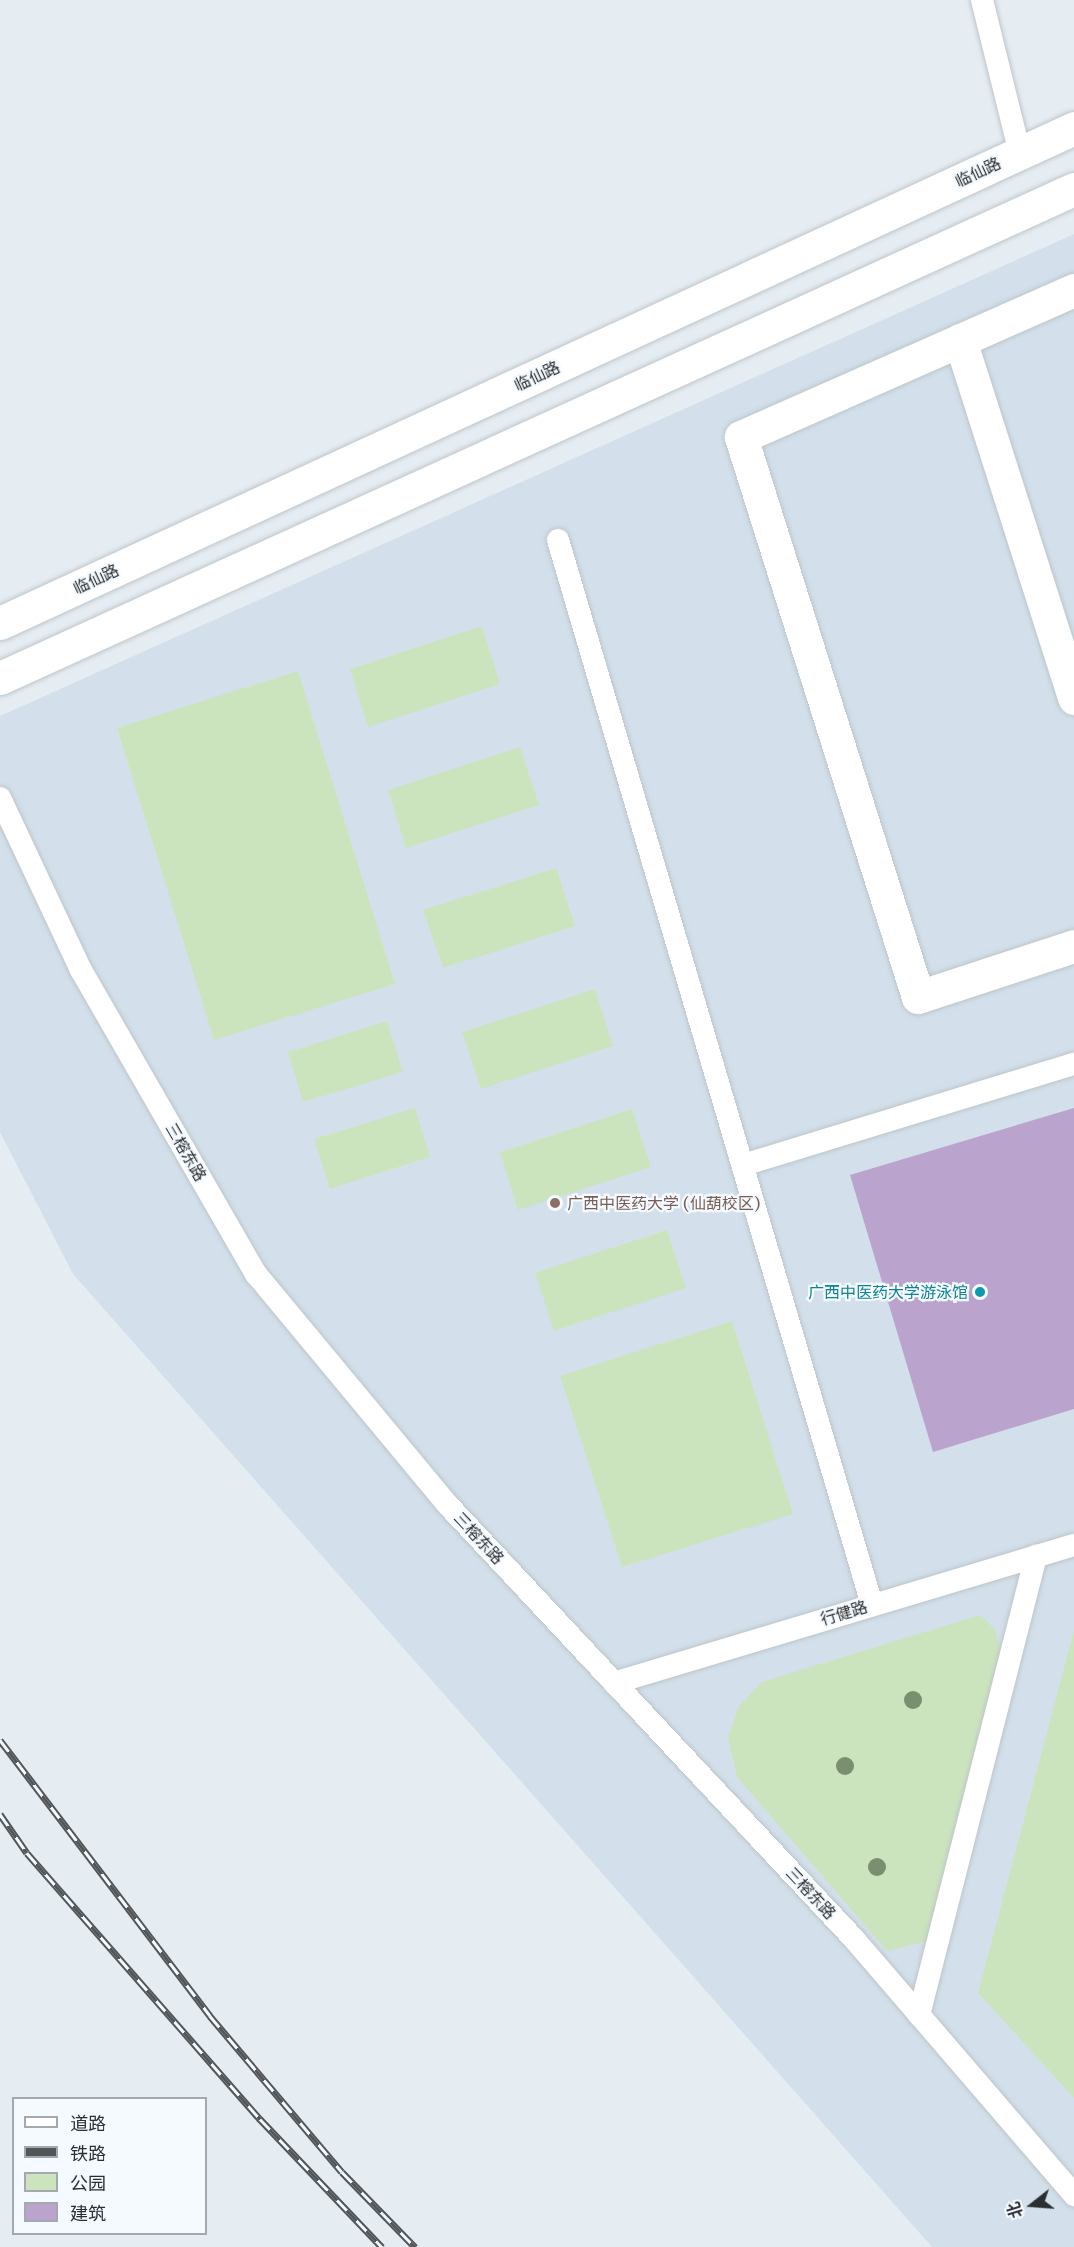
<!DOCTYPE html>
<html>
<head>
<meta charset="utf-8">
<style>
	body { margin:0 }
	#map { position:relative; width:1074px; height:2247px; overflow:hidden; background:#e5edf3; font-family:Merriweather,"Noto Sans SC",serif }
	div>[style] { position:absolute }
	.built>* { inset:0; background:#d3e0eb }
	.green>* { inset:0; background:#cce4be }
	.building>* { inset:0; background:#baa3cd }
	.roads { filter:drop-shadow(0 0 2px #bdc5ca) drop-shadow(0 0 2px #bdc5ca) }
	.service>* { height:22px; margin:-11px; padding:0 11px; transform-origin:11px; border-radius:11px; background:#fff }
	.minor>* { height:33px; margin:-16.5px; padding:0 16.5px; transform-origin:16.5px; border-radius:16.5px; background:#fff }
	.tertiary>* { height:33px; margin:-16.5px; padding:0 16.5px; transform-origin:16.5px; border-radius:16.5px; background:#fff }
	.rail>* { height:7px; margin-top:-3.5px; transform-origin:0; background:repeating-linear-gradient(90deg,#f4faff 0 14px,#525659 0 28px); box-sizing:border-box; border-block:2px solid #525659 }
	.trees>* { width:18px; height:18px; margin:-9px; border-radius:50%; background:#7a8e70 }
	.dots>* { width:16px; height:16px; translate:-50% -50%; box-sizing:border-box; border:3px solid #f4faff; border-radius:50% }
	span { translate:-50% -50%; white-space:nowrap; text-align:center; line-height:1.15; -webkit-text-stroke:4.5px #f4faff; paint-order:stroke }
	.street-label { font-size:16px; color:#2c2f31 }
	.education-label { font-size:16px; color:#785e54 }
	.left { translate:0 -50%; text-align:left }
	.culture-label { font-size:16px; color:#0d838f }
	.right { translate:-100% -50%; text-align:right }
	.legend { position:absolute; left:12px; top:2097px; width:195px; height:138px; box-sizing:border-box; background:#f4faff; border:2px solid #a4a9ad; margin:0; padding:8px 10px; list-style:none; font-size:18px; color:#2c2f31 }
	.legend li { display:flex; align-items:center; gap:12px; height:30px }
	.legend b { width:30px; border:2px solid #a4a9ad }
	.north { position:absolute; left:1002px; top:2175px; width:60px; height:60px; -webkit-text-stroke:4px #f4faff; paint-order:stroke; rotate:253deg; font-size:16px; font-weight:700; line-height:24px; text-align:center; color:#2c2f31 }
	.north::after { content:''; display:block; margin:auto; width:21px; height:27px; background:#2c2f31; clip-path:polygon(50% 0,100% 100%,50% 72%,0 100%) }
</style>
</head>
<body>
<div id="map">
	<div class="built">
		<div style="clip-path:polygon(1074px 234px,1074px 2247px,932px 2247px,73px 1274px,0 1132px,0 716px)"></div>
	</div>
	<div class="green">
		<div style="clip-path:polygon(482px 626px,500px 684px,368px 727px,350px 669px)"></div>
		<div style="clip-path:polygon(298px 671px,395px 984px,214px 1040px,117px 728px)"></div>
		<div style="clip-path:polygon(520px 747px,539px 805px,406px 848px,388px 790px)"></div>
		<div style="clip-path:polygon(556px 868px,575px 926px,443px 968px,423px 910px)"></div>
		<div style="clip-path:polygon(595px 989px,613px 1046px,481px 1089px,462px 1032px)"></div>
		<div style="clip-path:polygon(387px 1021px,403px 1072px,303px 1102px,288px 1052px)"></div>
		<div style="clip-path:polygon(415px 1108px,430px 1157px,330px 1189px,314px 1139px)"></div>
		<div style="clip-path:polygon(632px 1109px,651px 1167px,518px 1210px,500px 1152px)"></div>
		<div style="clip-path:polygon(667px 1230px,686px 1288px,554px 1331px,535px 1273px)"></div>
		<div style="clip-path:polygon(732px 1321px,793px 1514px,622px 1567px,560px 1376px)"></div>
		<div style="clip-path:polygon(980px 1615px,995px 1629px,1002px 1657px,928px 1941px,887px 1951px,737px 1777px,728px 1737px,739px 1706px,762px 1682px)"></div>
		<div style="clip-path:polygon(1074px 1630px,1074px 2098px,978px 1993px)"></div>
	</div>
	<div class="building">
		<div style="clip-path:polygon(1074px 1108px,1074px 1409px,933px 1452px,850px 1175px)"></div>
	</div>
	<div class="roads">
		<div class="service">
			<div style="left:982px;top:0;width:158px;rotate:76.1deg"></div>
			<div style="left:558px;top:540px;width:1110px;rotate:73.57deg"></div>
			<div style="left:0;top:798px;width:190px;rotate:64.8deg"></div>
			<div style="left:81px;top:970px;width:351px;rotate:60.1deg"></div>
			<div style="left:256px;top:1274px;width:299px;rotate:50.3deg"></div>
			<div style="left:447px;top:1504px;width:596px;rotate:46.9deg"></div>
			<div style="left:854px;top:1939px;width:338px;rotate:49.3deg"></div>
			<div style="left:743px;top:1165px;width:346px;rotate:-17deg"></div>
			<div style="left:614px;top:1683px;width:480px;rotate:-16.7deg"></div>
			<div style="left:919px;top:2015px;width:474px;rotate:-75.7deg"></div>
		</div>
		<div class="minor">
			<div style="left:1074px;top:290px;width:364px;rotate:156.2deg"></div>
			<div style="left:741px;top:437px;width:587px;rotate:72.46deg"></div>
			<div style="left:918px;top:997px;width:164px;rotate:-18.1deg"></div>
			<div style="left:960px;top:340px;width:376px;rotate:72.3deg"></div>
		</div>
		<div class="tertiary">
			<div style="left:0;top:623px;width:1183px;rotate:-24.74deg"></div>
			<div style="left:0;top:678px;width:1180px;rotate:-24.48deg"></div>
		</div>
	</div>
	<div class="rail">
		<div style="left:0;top:1740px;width:347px;rotate:52.7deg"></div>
		<div style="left:210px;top:2016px;width:204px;rotate:49.8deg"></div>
		<div style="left:342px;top:2172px;width:105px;rotate:45.8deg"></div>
		<div style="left:0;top:1814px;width:47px;rotate:55.3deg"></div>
		<div style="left:27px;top:1853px;width:354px;rotate:48.8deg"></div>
		<div style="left:260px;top:2119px;width:177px;rotate:46.4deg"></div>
	</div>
	<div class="trees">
		<div style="left:913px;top:1700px"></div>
		<div style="left:845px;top:1766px"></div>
		<div style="left:877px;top:1867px"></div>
	</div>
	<div class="dots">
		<div style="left:555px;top:1203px;background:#8d6e63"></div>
		<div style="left:980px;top:1292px;background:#0f9aa8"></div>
	</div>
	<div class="street-label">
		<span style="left:978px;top:172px;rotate:-25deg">临仙路</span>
		<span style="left:537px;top:376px;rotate:-25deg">临仙路</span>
		<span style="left:96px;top:579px;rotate:-25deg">临仙路</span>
		<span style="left:186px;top:1152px;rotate:60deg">三榕东路</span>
		<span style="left:479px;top:1538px;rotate:47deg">三榕东路</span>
		<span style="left:844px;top:1613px;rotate:-17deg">行健路</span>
		<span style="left:811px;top:1893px;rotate:47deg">三榕东路</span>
	</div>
	<div class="education-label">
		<span class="left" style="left:567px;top:1203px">广西中医药大学 (仙葫校区)</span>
	</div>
	<div class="culture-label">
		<span class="right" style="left:968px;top:1292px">广西中医药大学游泳馆</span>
	</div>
	<ul class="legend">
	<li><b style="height:8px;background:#fff"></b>道路</li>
	<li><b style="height:8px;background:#525659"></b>铁路</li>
	<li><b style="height:16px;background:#cce4be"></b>公园</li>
	<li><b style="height:16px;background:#baa3cd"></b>建筑</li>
	</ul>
	<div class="north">北</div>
</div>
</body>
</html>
